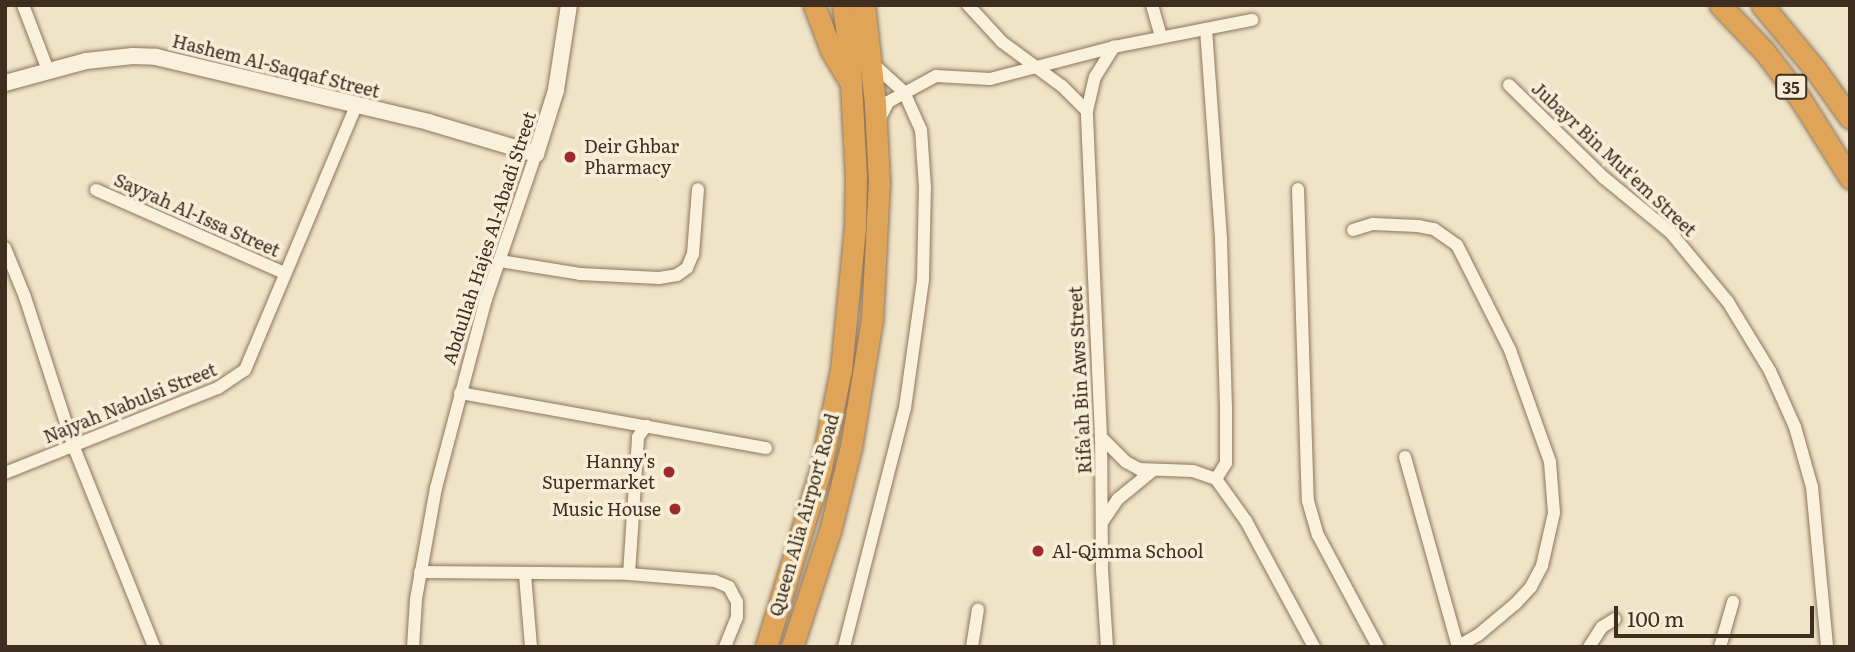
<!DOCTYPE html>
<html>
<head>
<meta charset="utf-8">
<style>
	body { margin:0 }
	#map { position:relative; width:1855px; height:652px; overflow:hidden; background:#f0e4c8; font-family:Literata,serif }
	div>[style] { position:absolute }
	.roads { filter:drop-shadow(0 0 2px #8d765c) drop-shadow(0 0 2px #8d765c) }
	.street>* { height:12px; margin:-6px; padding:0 6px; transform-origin:6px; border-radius:6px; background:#faf1dc }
	.secondary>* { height:16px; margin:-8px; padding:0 8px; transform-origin:8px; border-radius:8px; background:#faf1dc }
	.highway>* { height:21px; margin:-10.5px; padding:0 10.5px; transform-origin:10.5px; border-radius:10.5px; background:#e0a458 }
	.dots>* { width:19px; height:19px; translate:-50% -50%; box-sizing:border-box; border:4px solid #f7eed8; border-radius:50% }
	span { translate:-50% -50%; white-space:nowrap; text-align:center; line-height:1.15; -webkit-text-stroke:7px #f7eed8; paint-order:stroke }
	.shield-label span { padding:2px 5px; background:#f7eed8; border:2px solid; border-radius:5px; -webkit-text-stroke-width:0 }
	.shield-label { font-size:16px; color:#3d2e20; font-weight:700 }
	.street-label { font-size:18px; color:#3d2e20 }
	.poi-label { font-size:18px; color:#3d2e20 }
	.left { translate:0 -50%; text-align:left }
	.right { translate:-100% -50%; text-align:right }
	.frame { position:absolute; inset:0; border:7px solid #3d2e20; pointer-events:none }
	.scale { position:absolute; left:1614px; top:606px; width:200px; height:32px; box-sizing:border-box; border:4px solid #3d2e20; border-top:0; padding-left:9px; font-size:21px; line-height:24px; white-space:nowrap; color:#3d2e20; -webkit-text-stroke:5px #f7eed8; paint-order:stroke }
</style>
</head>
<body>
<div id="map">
	<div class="roads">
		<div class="street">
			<div style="left:23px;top:5px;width:70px;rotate:69deg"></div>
			<div style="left:968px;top:5px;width:50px;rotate:47.4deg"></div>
			<div style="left:1002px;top:42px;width:74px;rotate:36.3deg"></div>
			<div style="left:1062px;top:86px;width:35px;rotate:45deg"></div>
			<div style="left:1152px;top:5px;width:33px;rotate:74deg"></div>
			<div style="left:1206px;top:29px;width:212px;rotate:85.9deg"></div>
			<div style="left:1221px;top:240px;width:168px;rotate:88.3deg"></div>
			<div style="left:1226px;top:408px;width:55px;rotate:90deg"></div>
			<div style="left:1226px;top:463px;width:19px;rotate:122deg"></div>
			<div style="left:1509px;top:85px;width:132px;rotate:44.4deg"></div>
			<div style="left:1603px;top:177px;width:88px;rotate:39.5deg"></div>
			<div style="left:1671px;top:233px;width:89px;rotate:50.4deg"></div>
			<div style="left:1728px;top:302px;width:81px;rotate:58.7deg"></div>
			<div style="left:1770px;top:371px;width:61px;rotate:65.9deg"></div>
			<div style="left:1795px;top:427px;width:62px;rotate:74.2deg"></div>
			<div style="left:1812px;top:487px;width:161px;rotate:84.6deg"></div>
			<div style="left:879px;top:120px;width:20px;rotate:-63deg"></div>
			<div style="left:888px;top:102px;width:55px;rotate:-28.4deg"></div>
			<div style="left:936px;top:76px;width:54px;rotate:3.2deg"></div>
			<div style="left:990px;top:79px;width:128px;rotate:-14.5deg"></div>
			<div style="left:1114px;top:47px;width:141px;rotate:-11.1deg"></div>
			<div style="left:1298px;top:189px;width:312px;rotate:88.2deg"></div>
			<div style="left:1308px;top:501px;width:35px;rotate:74deg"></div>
			<div style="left:1318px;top:535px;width:127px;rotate:61.8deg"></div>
			<div style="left:96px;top:190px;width:206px;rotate:23.8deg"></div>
			<div style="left:1353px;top:230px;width:21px;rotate:-17deg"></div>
			<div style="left:1373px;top:224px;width:45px;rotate:2.5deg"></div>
			<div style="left:1418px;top:226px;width:16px;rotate:11deg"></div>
			<div style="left:1434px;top:229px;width:28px;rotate:35deg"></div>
			<div style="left:1457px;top:245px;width:118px;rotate:63.2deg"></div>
			<div style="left:1510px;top:350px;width:119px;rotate:70.3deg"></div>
			<div style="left:1550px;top:462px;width:51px;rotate:85.5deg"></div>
			<div style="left:1554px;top:513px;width:54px;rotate:102.8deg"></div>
			<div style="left:1542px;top:566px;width:24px;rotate:118deg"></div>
			<div style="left:1531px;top:587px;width:23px;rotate:133deg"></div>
			<div style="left:1515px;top:604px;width:48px;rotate:140deg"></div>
			<div style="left:1478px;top:635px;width:23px;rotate:151deg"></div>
			<div style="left:5px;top:248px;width:53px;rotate:67.8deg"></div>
			<div style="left:25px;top:297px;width:156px;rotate:72deg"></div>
			<div style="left:73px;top:445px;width:218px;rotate:68.1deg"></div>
			<div style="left:500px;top:261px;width:81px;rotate:9.2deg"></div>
			<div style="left:580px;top:274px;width:79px;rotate:2.9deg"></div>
			<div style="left:659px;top:278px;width:18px;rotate:-9deg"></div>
			<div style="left:677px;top:275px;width:12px;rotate:-35deg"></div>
			<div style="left:687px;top:268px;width:15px;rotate:-67deg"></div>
			<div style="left:693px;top:254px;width:65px;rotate:-85.6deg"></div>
			<div style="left:460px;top:393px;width:311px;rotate:10.2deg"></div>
			<div style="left:1101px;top:437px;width:35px;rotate:45deg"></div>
			<div style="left:1126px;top:462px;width:15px;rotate:28deg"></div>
			<div style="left:1139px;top:469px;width:54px;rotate:2.1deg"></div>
			<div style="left:1193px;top:471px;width:24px;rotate:19deg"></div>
			<div style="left:1216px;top:479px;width:52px;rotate:54.5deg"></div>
			<div style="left:1246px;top:521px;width:143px;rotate:61.6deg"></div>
			<div style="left:1405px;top:457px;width:197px;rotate:74.4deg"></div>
			<div style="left:5px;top:473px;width:229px;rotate:-21.8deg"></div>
			<div style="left:218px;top:388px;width:32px;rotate:-34deg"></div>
			<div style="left:245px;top:370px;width:286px;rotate:-67.2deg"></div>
			<div style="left:1103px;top:521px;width:27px;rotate:-56deg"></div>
			<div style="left:1118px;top:499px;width:44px;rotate:-39.5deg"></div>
			<div style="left:420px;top:572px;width:209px;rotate:0.5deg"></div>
			<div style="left:629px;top:574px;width:86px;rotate:4.7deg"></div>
			<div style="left:715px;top:581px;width:15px;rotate:23deg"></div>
			<div style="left:729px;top:587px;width:17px;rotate:62deg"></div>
			<div style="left:737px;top:602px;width:15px;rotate:90deg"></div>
			<div style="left:737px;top:617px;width:32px;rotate:112deg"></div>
			<div style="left:629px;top:574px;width:137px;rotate:-86.2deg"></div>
			<div style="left:638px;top:437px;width:14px;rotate:-54deg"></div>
			<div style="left:525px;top:575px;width:72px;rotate:85.2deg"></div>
			<div style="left:413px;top:647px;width:48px;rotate:-86.4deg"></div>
			<div style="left:416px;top:599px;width:113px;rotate:-79.8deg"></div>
			<div style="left:436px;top:488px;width:196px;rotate:-75.2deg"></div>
			<div style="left:486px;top:299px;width:153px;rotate:-71deg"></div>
			<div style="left:844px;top:647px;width:247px;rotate:-75.7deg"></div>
			<div style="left:905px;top:408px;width:129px;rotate:-82deg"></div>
			<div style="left:923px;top:280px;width:92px;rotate:-88.8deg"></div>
			<div style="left:925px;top:188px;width:58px;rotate:-93.9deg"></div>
			<div style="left:921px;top:130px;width:42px;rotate:-114.1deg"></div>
			<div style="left:904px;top:92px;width:45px;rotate:-137.7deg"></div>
			<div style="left:972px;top:647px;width:38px;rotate:-81deg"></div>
			<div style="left:1107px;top:647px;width:77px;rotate:-93.7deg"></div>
			<div style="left:1102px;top:570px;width:133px;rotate:-90.4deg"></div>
			<div style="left:1101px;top:437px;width:326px;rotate:-92.5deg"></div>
			<div style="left:1087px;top:111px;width:35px;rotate:-77deg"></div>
			<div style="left:1095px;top:77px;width:36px;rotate:-58deg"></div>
			<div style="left:1589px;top:647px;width:24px;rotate:-57deg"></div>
			<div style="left:1602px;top:627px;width:15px;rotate:-32deg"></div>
			<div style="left:1720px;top:647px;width:47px;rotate:-73.9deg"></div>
		</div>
		<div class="secondary">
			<div style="left:5px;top:83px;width:84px;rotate:-15.2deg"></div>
			<div style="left:86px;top:61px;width:47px;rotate:-6.1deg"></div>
			<div style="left:133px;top:56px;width:23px;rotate:2deg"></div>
			<div style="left:156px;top:57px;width:280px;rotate:13.4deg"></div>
			<div style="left:428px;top:122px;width:113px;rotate:16.5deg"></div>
			<div style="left:536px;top:154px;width:67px;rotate:-72.6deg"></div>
			<div style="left:556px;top:90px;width:86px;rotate:-81.3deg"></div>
		</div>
		<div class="highway">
			<div style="left:814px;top:5px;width:48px;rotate:69.3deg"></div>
			<div style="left:831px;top:50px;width:35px;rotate:59deg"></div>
			<div style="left:1720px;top:5px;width:64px;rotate:46.3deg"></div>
			<div style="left:1764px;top:51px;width:58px;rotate:52.7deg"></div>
			<div style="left:1799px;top:97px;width:96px;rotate:57.8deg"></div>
			<div style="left:1762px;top:5px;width:83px;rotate:50.4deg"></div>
			<div style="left:1815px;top:69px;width:60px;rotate:54.5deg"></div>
			<div style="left:766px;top:647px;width:183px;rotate:-72.9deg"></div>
			<div style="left:820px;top:472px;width:104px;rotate:-78.4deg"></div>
			<div style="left:841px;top:370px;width:143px;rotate:-84.4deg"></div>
			<div style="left:855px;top:228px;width:51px;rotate:-88.9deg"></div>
			<div style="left:856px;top:177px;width:128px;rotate:-93.1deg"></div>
			<div style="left:849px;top:49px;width:44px;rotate:-97.8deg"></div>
			<div style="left:792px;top:647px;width:122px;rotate:-71.9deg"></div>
			<div style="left:830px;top:531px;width:87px;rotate:-76deg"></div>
			<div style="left:851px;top:447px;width:130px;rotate:-80.7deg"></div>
			<div style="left:872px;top:319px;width:136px;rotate:-87.1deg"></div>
			<div style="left:879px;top:183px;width:80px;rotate:-92.9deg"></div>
			<div style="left:875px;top:103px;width:99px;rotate:-96.4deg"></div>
		</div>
	</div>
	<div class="dots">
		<div style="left:570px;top:157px;background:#9e2a2b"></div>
		<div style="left:669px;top:472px;background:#9e2a2b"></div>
		<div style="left:675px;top:509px;background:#9e2a2b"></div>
		<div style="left:1038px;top:551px;background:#9e2a2b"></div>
	</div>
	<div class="shield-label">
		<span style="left:1791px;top:87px">35</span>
	</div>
	<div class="street-label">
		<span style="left:276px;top:66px;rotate:14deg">Hashem Al-Saqqaf Street</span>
		<span style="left:1614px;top:159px;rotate:43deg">Jubayr Bin Mut'em Street</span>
		<span style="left:197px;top:215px;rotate:24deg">Sayyah Al-Issa Street</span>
		<span style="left:489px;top:238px;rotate:-72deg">Abdullah Hajes Al-Abadi Street</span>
		<span style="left:1080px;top:380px;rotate:-93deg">Rifa'ah Bin Aws Street</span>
		<span style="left:130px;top:403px;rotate:-22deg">Najyah Nabulsi Street</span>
		<span style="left:804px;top:515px;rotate:-74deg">Queen Alia Airport Road</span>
	</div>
	<div class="poi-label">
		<span class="left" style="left:584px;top:157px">Deir Ghbar<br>Pharmacy</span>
		<span class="right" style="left:655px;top:472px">Hanny's<br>Supermarket</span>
		<span class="right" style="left:661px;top:509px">Music House</span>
		<span class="left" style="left:1052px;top:551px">Al-Qimma School</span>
	</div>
	<div class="frame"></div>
	<div class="scale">100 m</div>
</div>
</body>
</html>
